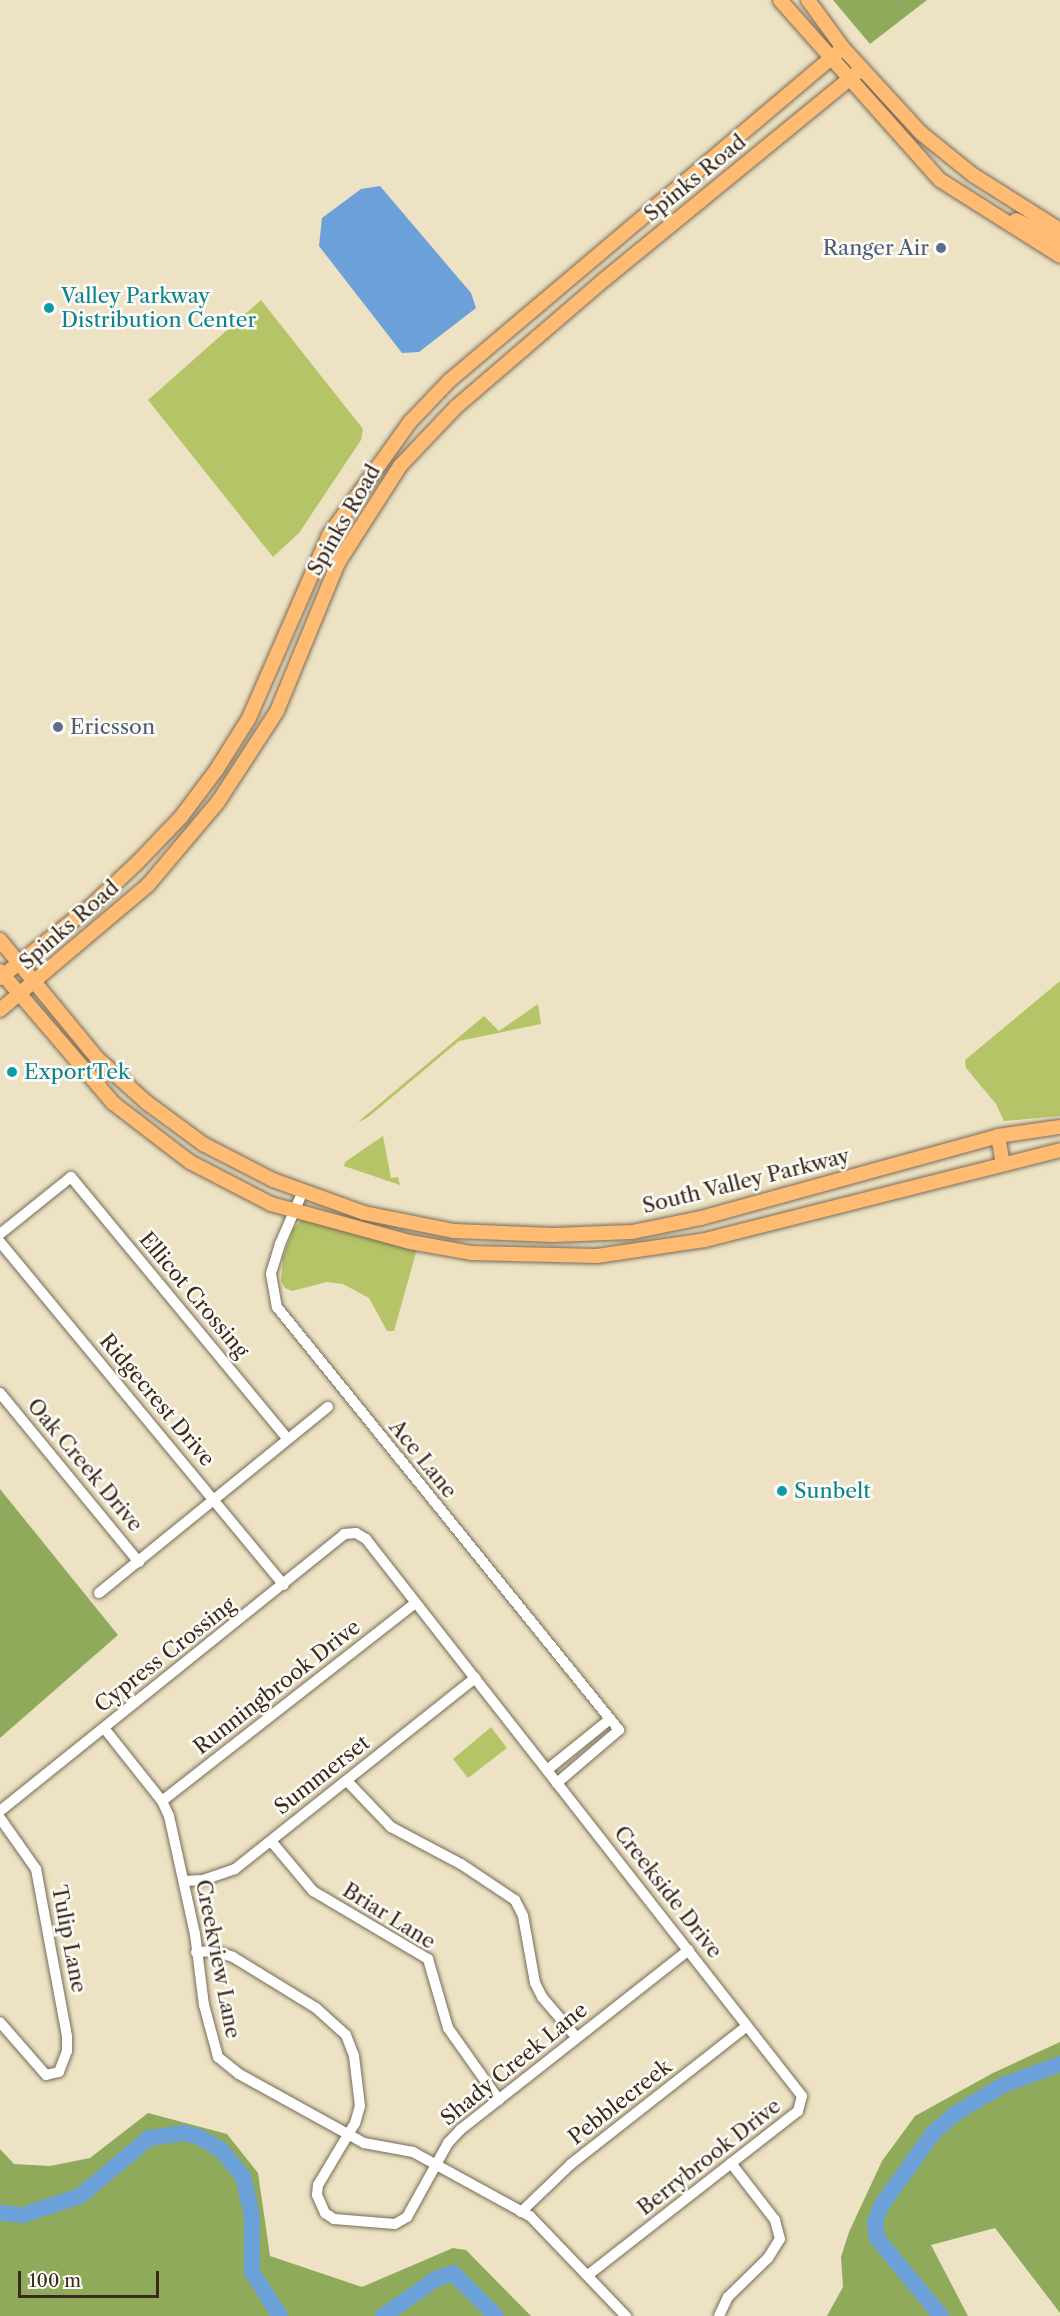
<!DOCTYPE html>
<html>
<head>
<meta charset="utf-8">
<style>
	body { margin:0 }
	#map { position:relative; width:1060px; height:2316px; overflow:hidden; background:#ede3c4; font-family:"Libre Caslon Text",serif }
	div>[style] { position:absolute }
	.green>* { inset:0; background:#b5c467 }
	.forest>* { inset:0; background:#90aa5c }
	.water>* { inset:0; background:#6ba0d8 }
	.river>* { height:16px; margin:-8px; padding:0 8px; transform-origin:8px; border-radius:8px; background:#6ba0d8 }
	.roads { filter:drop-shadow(0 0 2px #796b58) drop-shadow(0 0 2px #796b58) }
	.minor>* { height:10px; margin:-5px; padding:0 5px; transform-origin:5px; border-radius:5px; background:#fff }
	.major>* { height:14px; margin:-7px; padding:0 7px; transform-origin:7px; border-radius:7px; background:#ffbb71 }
	.dots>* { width:16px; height:16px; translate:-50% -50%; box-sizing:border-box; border:3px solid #fdfcf7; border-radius:50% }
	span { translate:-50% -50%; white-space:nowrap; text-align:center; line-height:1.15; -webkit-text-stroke:5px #fdfcf7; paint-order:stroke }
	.street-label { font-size:21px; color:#3b2a1e }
	.service-label { font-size:21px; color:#4e5e75 }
	.right { translate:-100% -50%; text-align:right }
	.left { translate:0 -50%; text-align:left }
	.culture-label { font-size:21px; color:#0d838f }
	.scale { position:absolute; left:18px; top:2271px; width:141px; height:27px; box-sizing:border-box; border:3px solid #3b2a1e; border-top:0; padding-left:8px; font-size:18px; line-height:21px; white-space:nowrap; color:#3b2a1e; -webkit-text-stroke:4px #fdfcf7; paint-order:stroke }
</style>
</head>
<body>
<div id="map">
	<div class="green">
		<div style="clip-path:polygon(261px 300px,363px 429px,361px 440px,299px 533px,273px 557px,148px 400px)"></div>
		<div style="clip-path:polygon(1060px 981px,1060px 1116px,1004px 1121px,996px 1104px,966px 1068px,965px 1060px)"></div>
		<div style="clip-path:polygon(538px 1004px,541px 1024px,459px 1041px,367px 1118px,358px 1122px,484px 1016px,499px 1031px)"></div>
		<div style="clip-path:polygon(383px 1136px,391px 1178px,398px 1177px,400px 1185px,344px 1166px,345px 1162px)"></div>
		<div style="clip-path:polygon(302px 1219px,417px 1249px,394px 1331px,387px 1331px,369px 1298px,343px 1284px,327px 1282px,292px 1291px,285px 1288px,281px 1281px,283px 1257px,293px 1230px)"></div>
		<div style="clip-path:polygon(491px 1727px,507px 1748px,468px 1778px,453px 1759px)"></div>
	</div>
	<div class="forest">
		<div style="clip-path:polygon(833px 0,927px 0,870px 44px)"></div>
		<div style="clip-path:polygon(0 1489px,118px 1635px,0 1738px)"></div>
		<div style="clip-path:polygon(1060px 2042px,1060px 2313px,995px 2228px,931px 2245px,968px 2316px,827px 2316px,843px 2287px,841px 2257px,849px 2232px,882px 2161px,915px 2116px,993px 2073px)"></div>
		<div style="clip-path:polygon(148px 2113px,227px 2134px,258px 2173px,270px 2256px,362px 2287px,453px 2248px,466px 2250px,531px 2316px,0 2316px,0 2149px,14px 2164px,50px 2166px,90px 2158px)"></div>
	</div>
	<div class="water">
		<div style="clip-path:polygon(380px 186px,471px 293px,476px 308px,419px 352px,402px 353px,319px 246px,322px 218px,361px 189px)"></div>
	</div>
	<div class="river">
		<div style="left:0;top:2213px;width:23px;rotate:5deg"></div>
		<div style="left:23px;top:2215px;width:60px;rotate:-18.4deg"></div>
		<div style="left:80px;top:2196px;width:90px;rotate:-40deg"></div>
		<div style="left:149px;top:2138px;width:35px;rotate:-8deg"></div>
		<div style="left:184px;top:2133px;width:16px;rotate:15deg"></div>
		<div style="left:199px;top:2137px;width:24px;rotate:30deg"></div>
		<div style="left:220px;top:2149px;width:35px;rotate:50deg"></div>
		<div style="left:243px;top:2176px;width:41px;rotate:77.3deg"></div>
		<div style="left:252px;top:2216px;width:56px;rotate:90deg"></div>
		<div style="left:252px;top:2272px;width:52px;rotate:57.5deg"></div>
		<div style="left:383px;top:2316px;width:65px;rotate:-34.9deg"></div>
		<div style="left:436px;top:2279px;width:18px;rotate:-19deg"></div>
		<div style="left:453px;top:2273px;width:61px;rotate:45deg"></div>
		<div style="left:941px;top:2316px;width:101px;rotate:-129.4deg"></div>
		<div style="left:877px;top:2238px;width:16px;rotate:-97deg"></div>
		<div style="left:875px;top:2222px;width:17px;rotate:-69deg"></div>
		<div style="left:881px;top:2206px;width:90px;rotate:-54.5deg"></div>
		<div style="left:933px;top:2133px;width:30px;rotate:-41deg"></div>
		<div style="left:956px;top:2113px;width:55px;rotate:-30.8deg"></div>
		<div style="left:1003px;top:2085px;width:61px;rotate:-20.2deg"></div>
	</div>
	<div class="roads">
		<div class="minor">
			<div style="left:303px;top:1191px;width:58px;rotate:113.5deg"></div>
			<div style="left:280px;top:1244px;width:31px;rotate:107deg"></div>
			<div style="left:271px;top:1274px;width:34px;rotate:80deg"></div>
			<div style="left:277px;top:1307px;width:544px;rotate:51.04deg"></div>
			<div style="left:619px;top:1730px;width:82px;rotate:139.5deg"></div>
			<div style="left:0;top:1234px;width:91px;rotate:-38.8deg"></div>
			<div style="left:71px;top:1177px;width:340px;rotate:50.4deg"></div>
			<div style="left:0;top:1242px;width:445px;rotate:50.4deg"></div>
			<div style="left:0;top:1393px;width:219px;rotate:50.6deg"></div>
			<div style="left:99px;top:1593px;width:295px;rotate:-39.1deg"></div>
			<div style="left:104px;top:1728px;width:93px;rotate:51.5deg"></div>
			<div style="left:162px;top:1801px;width:17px;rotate:65deg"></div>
			<div style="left:169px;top:1816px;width:121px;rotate:77.6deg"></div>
			<div style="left:195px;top:1934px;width:72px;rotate:82.8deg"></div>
			<div style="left:204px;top:2005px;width:54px;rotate:74.9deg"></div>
			<div style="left:218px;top:2057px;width:27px;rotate:39deg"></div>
			<div style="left:239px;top:2074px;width:143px;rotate:28.9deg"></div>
			<div style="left:364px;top:2143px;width:50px;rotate:10.4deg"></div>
			<div style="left:413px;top:2152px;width:133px;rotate:28.7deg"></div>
			<div style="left:530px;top:2216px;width:139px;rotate:46.2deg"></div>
			<div style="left:547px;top:1770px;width:81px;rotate:-39deg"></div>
			<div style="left:347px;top:1781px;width:64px;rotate:46.3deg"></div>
			<div style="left:391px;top:1827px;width:79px;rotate:27.9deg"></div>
			<div style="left:461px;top:1864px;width:65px;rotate:33.7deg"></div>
			<div style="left:515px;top:1900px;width:18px;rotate:63deg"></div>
			<div style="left:523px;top:1916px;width:68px;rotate:79.8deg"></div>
			<div style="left:535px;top:1983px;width:16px;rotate:63deg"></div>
			<div style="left:542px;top:1997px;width:52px;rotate:49.6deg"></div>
			<div style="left:162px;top:1801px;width:321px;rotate:-38deg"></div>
			<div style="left:0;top:1811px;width:442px;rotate:-38.8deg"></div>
			<div style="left:344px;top:1534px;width:12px;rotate:-5deg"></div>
			<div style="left:356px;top:1533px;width:12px;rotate:31deg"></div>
			<div style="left:366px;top:1539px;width:707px;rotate:51.95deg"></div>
			<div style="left:802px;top:2096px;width:16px;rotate:105deg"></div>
			<div style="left:798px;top:2111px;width:266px;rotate:142deg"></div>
			<div style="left:0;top:1818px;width:62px;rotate:54.8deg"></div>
			<div style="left:36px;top:1869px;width:171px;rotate:79.5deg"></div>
			<div style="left:67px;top:2037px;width:14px;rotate:90deg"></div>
			<div style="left:67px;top:2051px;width:22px;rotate:111deg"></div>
			<div style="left:59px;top:2072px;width:13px;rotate:167deg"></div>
			<div style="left:46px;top:2075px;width:70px;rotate:-131deg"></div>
			<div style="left:271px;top:1841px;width:65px;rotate:50deg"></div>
			<div style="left:313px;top:1891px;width:134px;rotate:30.6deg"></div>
			<div style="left:428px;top:1959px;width:72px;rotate:73.8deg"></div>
			<div style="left:448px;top:2028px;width:88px;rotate:54.7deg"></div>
			<div style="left:184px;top:1881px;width:19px;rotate:-3deg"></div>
			<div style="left:203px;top:1880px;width:34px;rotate:-19deg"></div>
			<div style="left:235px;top:1869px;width:307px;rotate:-38.5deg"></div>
			<div style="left:196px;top:1952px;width:19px;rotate:-3deg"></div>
			<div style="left:215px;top:1951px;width:19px;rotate:18deg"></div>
			<div style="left:233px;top:1957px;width:97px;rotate:31.6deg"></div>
			<div style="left:316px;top:2008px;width:40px;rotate:42deg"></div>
			<div style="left:346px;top:2035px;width:22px;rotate:69deg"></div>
			<div style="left:354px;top:2056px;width:50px;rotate:83.2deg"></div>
			<div style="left:360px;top:2106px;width:18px;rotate:106deg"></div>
			<div style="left:355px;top:2123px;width:72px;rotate:120.8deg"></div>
			<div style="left:318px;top:2185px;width:10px;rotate:96deg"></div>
			<div style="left:317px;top:2195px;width:20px;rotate:66deg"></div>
			<div style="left:325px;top:2213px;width:11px;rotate:34deg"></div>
			<div style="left:334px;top:2219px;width:61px;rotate:4.7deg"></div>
			<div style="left:395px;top:2224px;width:14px;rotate:-30deg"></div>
			<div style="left:407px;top:2217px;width:85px;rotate:-61deg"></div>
			<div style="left:448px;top:2143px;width:18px;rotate:-47deg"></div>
			<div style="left:460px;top:2130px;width:291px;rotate:-38.2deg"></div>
			<div style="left:521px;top:2212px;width:69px;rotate:-43.8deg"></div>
			<div style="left:571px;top:2164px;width:222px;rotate:-38.1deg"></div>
			<div style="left:719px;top:2316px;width:21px;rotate:-65deg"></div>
			<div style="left:728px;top:2297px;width:56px;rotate:-44.3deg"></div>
			<div style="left:768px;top:2258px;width:22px;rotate:-58deg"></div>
			<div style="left:780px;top:2239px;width:20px;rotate:-105deg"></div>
			<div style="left:775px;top:2220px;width:72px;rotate:-127.7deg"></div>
		</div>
		<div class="major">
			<div style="left:780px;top:0;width:241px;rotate:48.4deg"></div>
			<div style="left:940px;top:180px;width:142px;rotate:32.3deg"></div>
			<div style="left:808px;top:0;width:59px;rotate:53.9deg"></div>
			<div style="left:843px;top:48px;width:115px;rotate:47.5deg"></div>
			<div style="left:921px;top:133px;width:67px;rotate:38.9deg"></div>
			<div style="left:973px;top:175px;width:103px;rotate:32.3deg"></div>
			<div style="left:1016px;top:220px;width:49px;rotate:25.5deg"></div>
			<div style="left:0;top:940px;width:153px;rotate:50.6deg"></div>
			<div style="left:97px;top:1058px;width:66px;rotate:41.9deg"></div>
			<div style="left:146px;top:1102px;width:71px;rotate:36.4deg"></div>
			<div style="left:203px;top:1144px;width:79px;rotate:27.2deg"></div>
			<div style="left:273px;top:1180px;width:97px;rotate:19.9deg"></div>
			<div style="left:364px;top:1213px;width:92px;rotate:11.3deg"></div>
			<div style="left:454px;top:1231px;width:99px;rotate:2.3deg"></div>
			<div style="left:553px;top:1235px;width:79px;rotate:-2.2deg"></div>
			<div style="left:632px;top:1232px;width:70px;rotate:-11.5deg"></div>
			<div style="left:701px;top:1218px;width:308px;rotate:-15.4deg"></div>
			<div style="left:998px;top:1136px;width:63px;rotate:-8.3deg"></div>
			<div style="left:0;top:971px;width:174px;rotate:49.4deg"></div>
			<div style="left:113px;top:1103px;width:97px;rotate:37.5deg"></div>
			<div style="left:190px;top:1162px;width:91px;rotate:27.4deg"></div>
			<div style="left:271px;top:1204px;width:144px;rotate:15.3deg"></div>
			<div style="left:410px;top:1242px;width:62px;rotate:10.2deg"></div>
			<div style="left:471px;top:1253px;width:126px;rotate:1.4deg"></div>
			<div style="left:597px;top:1256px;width:109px;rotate:-8.4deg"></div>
			<div style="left:705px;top:1240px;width:366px;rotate:-14.2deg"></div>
			<div style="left:0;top:978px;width:113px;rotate:-38.2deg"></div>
			<div style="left:89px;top:908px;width:67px;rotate:-43.2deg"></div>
			<div style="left:138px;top:862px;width:62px;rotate:-46.3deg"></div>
			<div style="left:181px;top:817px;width:60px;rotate:-53.1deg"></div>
			<div style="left:217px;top:769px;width:60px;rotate:-57.9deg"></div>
			<div style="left:249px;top:718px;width:200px;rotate:-66.4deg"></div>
			<div style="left:329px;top:535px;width:139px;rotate:-54.4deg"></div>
			<div style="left:410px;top:422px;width:57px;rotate:-46.4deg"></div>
			<div style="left:449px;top:381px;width:516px;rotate:-40.2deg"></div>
			<div style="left:0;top:1010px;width:194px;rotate:-40.2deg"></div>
			<div style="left:148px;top:885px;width:109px;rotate:-49.9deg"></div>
			<div style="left:218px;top:802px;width:108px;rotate:-57deg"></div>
			<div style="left:277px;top:711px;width:160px;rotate:-67.6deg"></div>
			<div style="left:338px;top:563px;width:115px;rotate:-57.4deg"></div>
			<div style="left:400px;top:466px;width:81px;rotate:-46.5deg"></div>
			<div style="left:456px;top:407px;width:196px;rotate:-40.7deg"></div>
			<div style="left:605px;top:279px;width:332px;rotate:-39.3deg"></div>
			<div style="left:998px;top:1136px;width:28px;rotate:80deg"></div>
		</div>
	</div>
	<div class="dots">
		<div style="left:941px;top:248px;background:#5c6f8a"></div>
		<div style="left:49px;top:308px;background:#0f9aa8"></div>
		<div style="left:58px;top:727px;background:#5c6f8a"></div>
		<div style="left:12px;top:1072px;background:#0f9aa8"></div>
		<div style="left:782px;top:1491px;background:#0f9aa8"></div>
	</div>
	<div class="street-label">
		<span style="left:695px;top:178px;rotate:-39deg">Spinks Road</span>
		<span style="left:344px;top:520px;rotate:-60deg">Spinks Road</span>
		<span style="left:69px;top:925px;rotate:-41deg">Spinks Road</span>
		<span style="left:746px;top:1181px;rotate:-14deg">South Valley Parkway</span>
		<span style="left:194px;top:1295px;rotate:50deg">Ellicot Crossing</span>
		<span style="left:157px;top:1400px;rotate:50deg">Ridgecrest Drive</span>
		<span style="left:423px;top:1459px;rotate:51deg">Ace Lane</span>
		<span style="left:85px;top:1465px;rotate:50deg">Oak Creek Drive</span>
		<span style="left:165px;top:1655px;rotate:-38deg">Cypress Crossing</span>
		<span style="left:277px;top:1687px;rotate:-38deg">Runningbrook Drive</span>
		<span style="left:322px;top:1775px;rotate:-38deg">Summerset</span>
		<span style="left:668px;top:1892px;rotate:52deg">Creekside Drive</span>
		<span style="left:389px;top:1916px;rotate:32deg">Briar Lane</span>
		<span style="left:69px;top:1939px;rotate:79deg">Tulip Lane</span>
		<span style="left:218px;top:1959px;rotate:79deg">Creekview Lane</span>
		<span style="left:514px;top:2064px;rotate:-39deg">Shady Creek Lane</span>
		<span style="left:620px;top:2102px;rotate:-38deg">Pebblecreek</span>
		<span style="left:709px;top:2157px;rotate:-38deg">Berrybrook Drive</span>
	</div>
	<div class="service-label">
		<span class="right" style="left:929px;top:248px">Ranger Air</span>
		<span class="left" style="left:70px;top:727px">Ericsson</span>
	</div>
	<div class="culture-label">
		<span class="left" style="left:61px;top:308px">Valley Parkway<br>Distribution Center</span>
		<span class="left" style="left:24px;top:1072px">ExportTek</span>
		<span class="left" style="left:794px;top:1491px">Sunbelt</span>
	</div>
	<div class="scale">100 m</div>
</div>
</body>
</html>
